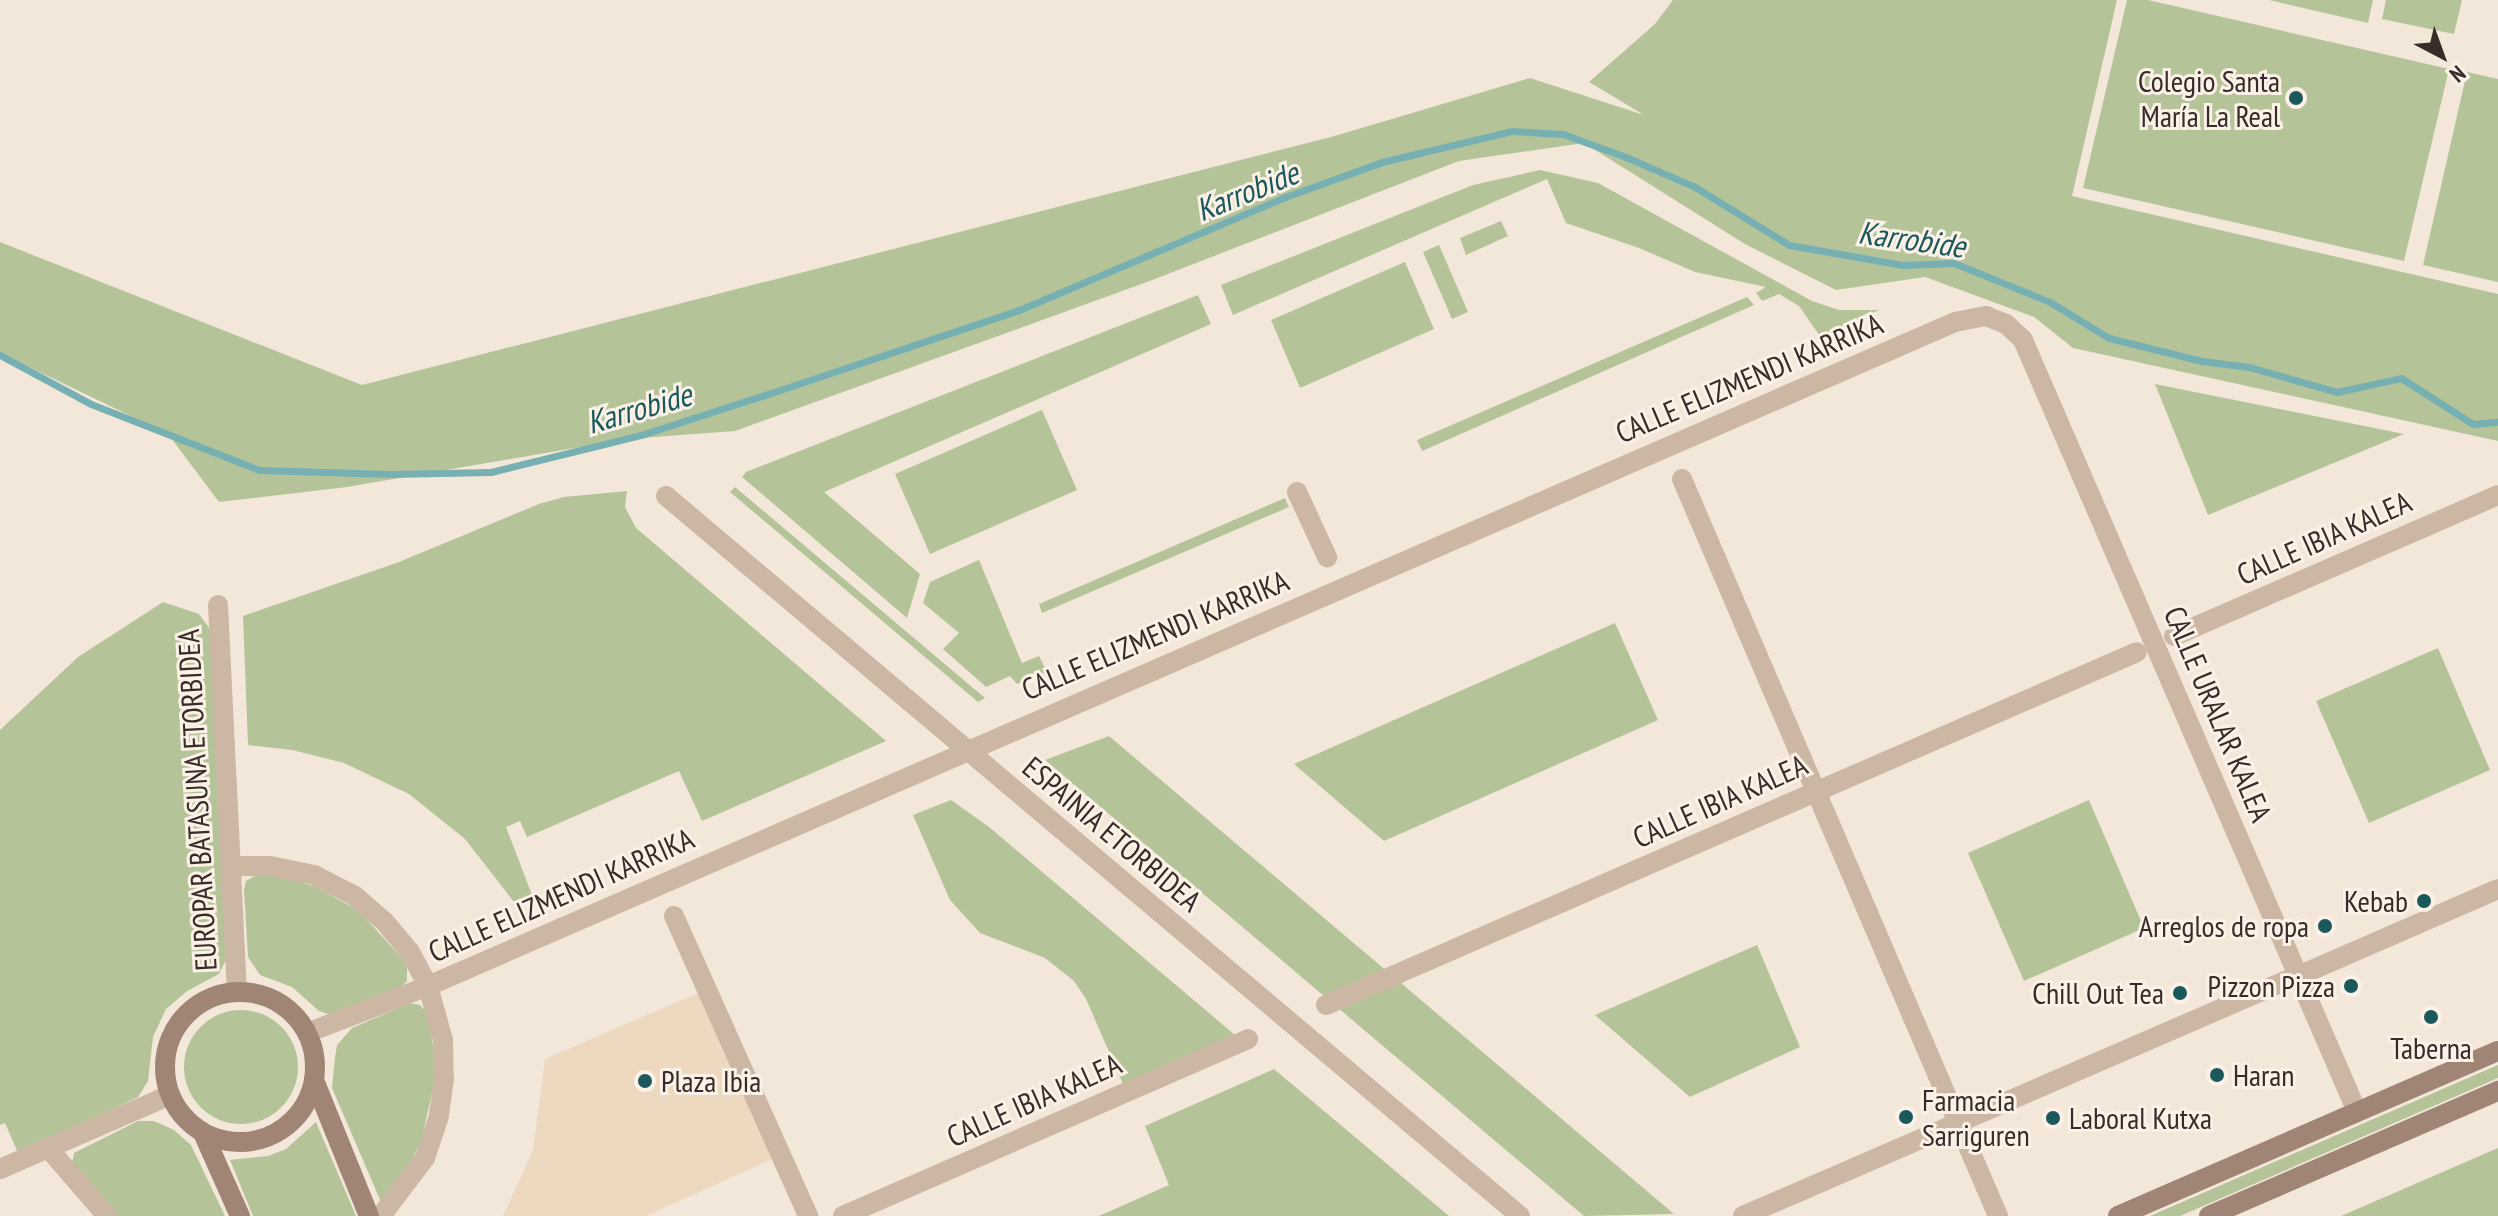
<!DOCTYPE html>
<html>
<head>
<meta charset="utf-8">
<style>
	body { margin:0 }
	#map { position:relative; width:2498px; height:1216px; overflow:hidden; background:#f3e7da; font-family:"PT Sans Narrow",sans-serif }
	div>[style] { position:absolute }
	.green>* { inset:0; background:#b5c399 }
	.round { border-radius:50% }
	.plaza>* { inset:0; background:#ecd9c0 }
	.stream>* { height:7px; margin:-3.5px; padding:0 3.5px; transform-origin:3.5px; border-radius:3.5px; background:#77b0b2 }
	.street>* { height:20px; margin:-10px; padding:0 10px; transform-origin:10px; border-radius:10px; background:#ccb7a5 }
	.secondary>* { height:20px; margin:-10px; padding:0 10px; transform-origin:10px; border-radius:10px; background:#a08577 }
	.secondary>.ring { margin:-10px; padding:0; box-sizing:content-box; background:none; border:20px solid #a08577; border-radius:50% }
	.dots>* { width:22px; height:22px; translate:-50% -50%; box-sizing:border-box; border:4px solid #fbf1e7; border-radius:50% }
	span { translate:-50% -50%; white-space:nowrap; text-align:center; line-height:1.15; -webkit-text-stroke:6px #fbf1e7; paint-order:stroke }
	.poi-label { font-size:30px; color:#372c27 }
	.right { translate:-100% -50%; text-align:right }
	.left { translate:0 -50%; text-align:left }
	.street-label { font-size:30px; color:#372c27 }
	.water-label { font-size:32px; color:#1a585c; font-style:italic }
	.north { position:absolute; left:2402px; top:16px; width:80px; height:80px; -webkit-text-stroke:6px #fbf1e7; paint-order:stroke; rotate:139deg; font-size:22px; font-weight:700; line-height:32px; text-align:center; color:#372c27 }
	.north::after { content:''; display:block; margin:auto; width:28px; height:36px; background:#372c27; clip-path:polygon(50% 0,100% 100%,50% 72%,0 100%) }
</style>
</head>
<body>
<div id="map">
	<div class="green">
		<div style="clip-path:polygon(1673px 0,2117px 0,2072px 196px,2498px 294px,2498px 441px,2073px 348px,2034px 317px,1925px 277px,1836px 290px,1745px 244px,1584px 143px,1459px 161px,1147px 282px,735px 431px,627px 439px,347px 487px,219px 502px,168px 434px,0 353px,0 242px,362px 385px,1331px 137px,1530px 78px,1644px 115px,1589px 82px,1655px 24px)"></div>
		<div style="clip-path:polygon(2127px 0,2148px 0,2449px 69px,2404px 261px,2083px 188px)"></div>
		<div style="clip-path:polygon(2269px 0,2373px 0,2368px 23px)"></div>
		<div style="clip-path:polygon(2386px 0,2462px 0,2454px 34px,2382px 19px)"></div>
		<div style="clip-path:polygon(2467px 72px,2498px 79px,2498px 282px,2423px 265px)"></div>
		<div style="clip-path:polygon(1540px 170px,1598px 183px,1812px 301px,1839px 310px,1879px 310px,1820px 336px,1799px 306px,1779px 294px,1762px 301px,1756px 293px,1766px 287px,1695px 272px,1639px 248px,1566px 223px,1547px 179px,1233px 315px,1221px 285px,1473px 185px)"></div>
		<div style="clip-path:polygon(1501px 221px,1508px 236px,1466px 255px,1460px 238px)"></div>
		<div style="clip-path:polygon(1439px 245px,1468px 312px,1452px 319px,1423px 252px)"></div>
		<div style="clip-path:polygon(1405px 262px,1434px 329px,1300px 388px,1271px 320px)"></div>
		<div style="clip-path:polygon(1198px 295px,1211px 324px,824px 492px,920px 574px,907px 618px,742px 477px,746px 472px)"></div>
		<div style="clip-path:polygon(1747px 297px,1754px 305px,1422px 451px,1417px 440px)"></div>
		<div style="clip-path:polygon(2155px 384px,2404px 434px,2208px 515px)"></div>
		<div style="clip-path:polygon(1042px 410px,1077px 490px,930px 554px,895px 474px)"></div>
		<div style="clip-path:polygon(735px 487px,985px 698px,978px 702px,730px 492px)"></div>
		<div style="clip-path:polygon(627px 491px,625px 507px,636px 528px,886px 741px,702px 821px,679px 771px,527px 837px,520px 821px,506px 827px,532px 895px,514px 902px,465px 839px,409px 794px,344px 763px,292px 750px,248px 745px,243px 616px,399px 562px,539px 504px,564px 497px)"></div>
		<div style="clip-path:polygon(1285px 498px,1289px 507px,1042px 613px,1039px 604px)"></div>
		<div style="clip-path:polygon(979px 560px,1022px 663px,1039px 656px,1047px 672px,1017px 684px,1010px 676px,986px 687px,943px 649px,959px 633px,923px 603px,930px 582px)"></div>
		<div style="clip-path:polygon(163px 602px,199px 614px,212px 632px,226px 960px,219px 974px,187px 991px,166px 1009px,153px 1037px,148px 1081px,138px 1097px,19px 1155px,5px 1123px,0 1125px,0 730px,78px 657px)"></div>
		<div style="clip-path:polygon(1615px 623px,1658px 720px,1384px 841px,1294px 764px)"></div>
		<div style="clip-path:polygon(2438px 648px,2490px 770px,2369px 823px,2316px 701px)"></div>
		<div style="clip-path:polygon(1109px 736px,1674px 1214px,1584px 1216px,1045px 760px)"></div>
		<div style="clip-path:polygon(951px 800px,989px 827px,1235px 1035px,1123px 1084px,1086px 999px,1074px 981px,1045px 958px,980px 933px,950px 900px,913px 815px)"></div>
		<div style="clip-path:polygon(2089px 800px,2144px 928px,2024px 981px,1968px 853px)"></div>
		<div style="clip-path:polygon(258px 874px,281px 876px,316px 887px,358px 910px,402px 958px,407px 968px,407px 981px,400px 988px,331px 1015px,319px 1011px,292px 987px,260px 975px,248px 957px,244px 890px,246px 881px)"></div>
		<div style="clip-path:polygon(1757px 945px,1800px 1047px,1690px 1097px,1595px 1015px)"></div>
		<div style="clip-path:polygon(410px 1003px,420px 1005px,428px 1014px,437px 1071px,421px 1142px,405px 1173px,381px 1202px,332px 1088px,335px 1057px,337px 1045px,352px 1028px)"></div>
		<div class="round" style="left:184px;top:1010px;width:114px;height:114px"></div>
		<div style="clip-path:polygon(2498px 1065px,2498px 1078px,2180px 1216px,2150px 1216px)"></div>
		<div style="clip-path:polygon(1274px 1069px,1449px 1216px,1099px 1216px,1169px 1185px,1145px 1126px)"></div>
		<div style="clip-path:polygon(138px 1121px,154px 1121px,174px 1130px,191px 1145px,225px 1216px,116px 1216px,72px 1164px,74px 1153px)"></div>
		<div style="clip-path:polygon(316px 1122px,356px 1216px,253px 1216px,230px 1160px,268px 1156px,286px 1149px)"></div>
		<div style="clip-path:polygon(2498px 1148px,2498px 1216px,2341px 1216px)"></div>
	</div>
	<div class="plaza">
		<div style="clip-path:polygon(707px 989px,781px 1155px,646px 1216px,503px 1216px,533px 1150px,545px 1059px)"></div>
	</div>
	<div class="stream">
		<div style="left:0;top:355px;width:103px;rotate:28.3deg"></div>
		<div style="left:91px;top:404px;width:180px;rotate:21.4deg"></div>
		<div style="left:259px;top:470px;width:132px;rotate:1.7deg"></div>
		<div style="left:391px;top:474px;width:100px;rotate:-1.1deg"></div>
		<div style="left:491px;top:472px;width:158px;rotate:-13.9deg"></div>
		<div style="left:644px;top:434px;width:130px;rotate:-17.9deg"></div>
		<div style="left:768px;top:394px;width:265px;rotate:-18.5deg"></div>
		<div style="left:1019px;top:310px;width:289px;rotate:-23deg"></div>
		<div style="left:1285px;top:197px;width:103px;rotate:-19.8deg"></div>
		<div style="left:1382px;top:162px;width:134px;rotate:-13.4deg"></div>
		<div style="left:1512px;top:131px;width:51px;rotate:3.4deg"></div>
		<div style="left:1563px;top:134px;width:67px;rotate:20.1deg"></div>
		<div style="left:1626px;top:157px;width:75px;rotate:23.5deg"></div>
		<div style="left:1695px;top:187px;width:110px;rotate:31.7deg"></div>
		<div style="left:1789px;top:245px;width:116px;rotate:10deg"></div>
		<div style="left:1903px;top:265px;width:51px;rotate:-2.2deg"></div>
		<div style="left:1954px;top:263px;width:104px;rotate:22.1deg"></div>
		<div style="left:2050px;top:302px;width:69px;rotate:31.4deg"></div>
		<div style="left:2109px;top:338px;width:96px;rotate:13.9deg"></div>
		<div style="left:2202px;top:361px;width:47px;rotate:7.3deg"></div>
		<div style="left:2249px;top:367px;width:91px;rotate:15.9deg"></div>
		<div style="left:2337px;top:392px;width:66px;rotate:-12.3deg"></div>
		<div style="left:2401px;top:378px;width:85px;rotate:32.6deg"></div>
		<div style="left:2473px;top:424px;width:25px;rotate:-5deg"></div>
	</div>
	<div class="street">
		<div style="left:1682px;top:479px;width:802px;rotate:66.79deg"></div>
		<div style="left:1297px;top:492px;width:72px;rotate:65.2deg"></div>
		<div style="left:666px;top:496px;width:1117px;rotate:40.13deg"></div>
		<div style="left:218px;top:605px;width:386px;rotate:87.2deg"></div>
		<div style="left:2174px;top:636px;width:353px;rotate:-23.5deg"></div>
		<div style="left:231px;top:866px;width:39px"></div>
		<div style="left:270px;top:866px;width:45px;rotate:11.6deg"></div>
		<div style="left:314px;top:875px;width:46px;rotate:27.1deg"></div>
		<div style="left:355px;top:896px;width:38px;rotate:41deg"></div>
		<div style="left:384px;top:921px;width:40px;rotate:50deg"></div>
		<div style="left:410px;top:952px;width:38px;rotate:62deg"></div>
		<div style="left:428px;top:986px;width:56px;rotate:74.5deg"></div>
		<div style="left:443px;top:1040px;width:39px;rotate:89deg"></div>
		<div style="left:444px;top:1079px;width:37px;rotate:98deg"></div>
		<div style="left:439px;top:1116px;width:44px;rotate:108.4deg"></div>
		<div style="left:425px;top:1158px;width:73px;rotate:127.2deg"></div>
		<div style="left:674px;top:916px;width:329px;rotate:65.9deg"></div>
		<div style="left:2305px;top:973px;width:210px;rotate:-23.5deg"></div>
		<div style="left:1326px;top:1005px;width:884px;rotate:-23.52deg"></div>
		<div style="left:307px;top:1033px;width:130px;rotate:-21.2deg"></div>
		<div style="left:428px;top:986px;width:1665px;rotate:-23.5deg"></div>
		<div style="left:1955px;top:322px;width:32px;rotate:-11deg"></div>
		<div style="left:1986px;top:316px;width:22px;rotate:22deg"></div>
		<div style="left:2006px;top:324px;width:23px;rotate:43deg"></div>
		<div style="left:2023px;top:340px;width:841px;rotate:66.6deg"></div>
		<div style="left:48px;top:1148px;width:90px;rotate:49.1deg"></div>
		<div style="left:0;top:1169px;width:185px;rotate:-23.5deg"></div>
		<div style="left:843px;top:1216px;width:442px;rotate:-23.6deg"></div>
		<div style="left:1743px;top:1216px;width:598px;rotate:-23.44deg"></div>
	</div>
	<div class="secondary">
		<div class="ring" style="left:165px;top:992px;width:130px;height:130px"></div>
		<div style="left:314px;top:1080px;width:147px;rotate:68deg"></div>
		<div style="left:203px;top:1133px;width:91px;rotate:66deg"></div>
		<div style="left:2118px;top:1216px;width:414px;rotate:-23.5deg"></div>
		<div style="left:2209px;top:1216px;width:315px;rotate:-23.4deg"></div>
	</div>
	<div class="dots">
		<div style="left:2296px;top:98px;background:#1a585c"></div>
		<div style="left:2424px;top:901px;background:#1a585c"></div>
		<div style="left:2325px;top:926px;background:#1a585c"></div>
		<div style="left:2351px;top:986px;background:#1a585c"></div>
		<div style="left:2180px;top:993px;background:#1a585c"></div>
		<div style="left:2431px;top:1017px;background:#1a585c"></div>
		<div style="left:2217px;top:1075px;background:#1a585c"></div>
		<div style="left:645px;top:1081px;background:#1a585c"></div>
		<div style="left:1906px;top:1117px;background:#1a585c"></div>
		<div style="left:2053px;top:1118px;background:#1a585c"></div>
	</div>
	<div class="poi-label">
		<span class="right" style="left:2280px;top:98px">Colegio Santa<br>María La Real</span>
		<span class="right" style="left:2408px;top:901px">Kebab</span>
		<span class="right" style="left:2309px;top:926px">Arreglos de ropa</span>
		<span class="right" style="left:2335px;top:986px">Pizzon Pizza</span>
		<span class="right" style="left:2164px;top:993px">Chill Out Tea</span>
		<span style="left:2431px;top:1048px">Taberna</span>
		<span class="left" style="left:2233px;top:1075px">Haran</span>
		<span class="left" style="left:661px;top:1081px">Plaza Ibia</span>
		<span class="left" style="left:1922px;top:1117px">Farmacia<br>Sarriguren</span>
		<span class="left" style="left:2069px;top:1118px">Laboral Kutxa</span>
	</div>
	<div class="street-label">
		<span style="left:1749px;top:378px;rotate:-23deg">CALLE ELIZMENDI KARRIKA</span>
		<span style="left:2324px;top:538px;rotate:-24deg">CALLE IBIA KALEA</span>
		<span style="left:1155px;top:635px;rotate:-23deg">CALLE ELIZMENDI KARRIKA</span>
		<span style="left:2218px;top:714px;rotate:67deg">CALLE URALAR KALEA</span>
		<span style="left:197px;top:800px;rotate:-93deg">EUROPAR BATASUNA ETORBIDEA</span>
		<span style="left:1720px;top:801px;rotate:-24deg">CALLE IBIA KALEA</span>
		<span style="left:1112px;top:834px;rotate:40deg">ESPAINIA ETORBIDEA</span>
		<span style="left:561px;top:895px;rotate:-24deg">CALLE ELIZMENDI KARRIKA</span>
		<span style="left:1034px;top:1100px;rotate:-24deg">CALLE IBIA KALEA</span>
	</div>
	<div class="water-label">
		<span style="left:1247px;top:191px;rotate:-22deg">Karrobide</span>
		<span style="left:1912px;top:239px;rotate:8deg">Karrobide</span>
		<span style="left:639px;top:408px;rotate:-16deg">Karrobide</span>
	</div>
	<div class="north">N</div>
</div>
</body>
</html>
